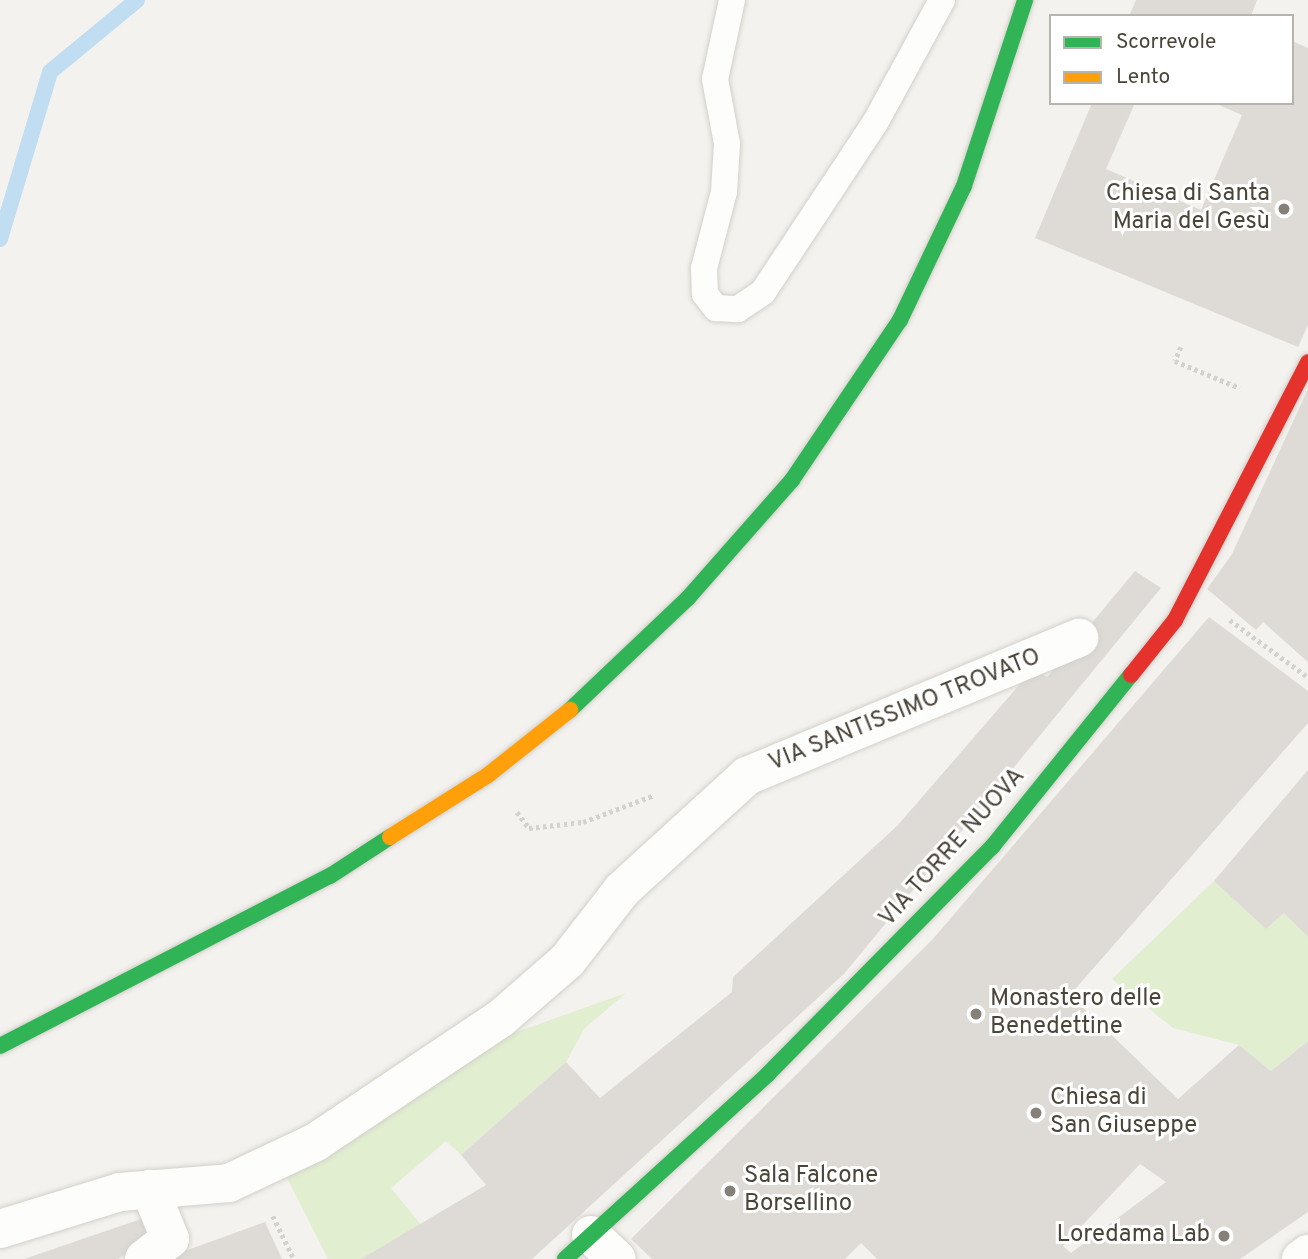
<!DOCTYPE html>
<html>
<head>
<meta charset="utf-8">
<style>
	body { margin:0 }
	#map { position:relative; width:1308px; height:1259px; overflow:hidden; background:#f4f2ee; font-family:Overpass,sans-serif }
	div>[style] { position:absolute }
	.green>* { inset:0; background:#e1eecf }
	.stream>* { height:16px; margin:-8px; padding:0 8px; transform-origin:8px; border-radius:8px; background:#c0ddf1 }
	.building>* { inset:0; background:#dedbd6 }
	.path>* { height:4.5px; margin-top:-2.25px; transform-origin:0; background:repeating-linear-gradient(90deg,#d3d2cc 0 3.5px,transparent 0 7px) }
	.roads { filter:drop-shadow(0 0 2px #d2d0cb) drop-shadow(0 0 2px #d2d0cb) }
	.lane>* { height:26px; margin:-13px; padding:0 13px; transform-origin:13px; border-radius:13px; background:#fdfdfc }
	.street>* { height:38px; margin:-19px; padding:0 19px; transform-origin:19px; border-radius:19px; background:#fdfdfc }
	.fast>* { height:16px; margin:-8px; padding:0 8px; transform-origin:8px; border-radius:8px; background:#30b455 }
	.slow>* { height:16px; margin:-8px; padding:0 8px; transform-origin:8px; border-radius:8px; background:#ff9f0a }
	.jam>* { height:16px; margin:-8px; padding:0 8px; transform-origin:8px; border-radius:8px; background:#e5322d }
	.dots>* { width:19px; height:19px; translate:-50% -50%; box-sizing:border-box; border:4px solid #fff; border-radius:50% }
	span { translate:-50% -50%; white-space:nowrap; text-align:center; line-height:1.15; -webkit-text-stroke:6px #fff; paint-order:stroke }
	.poi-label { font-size:24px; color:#4b4439 }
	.right { translate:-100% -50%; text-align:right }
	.left { translate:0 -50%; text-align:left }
	.street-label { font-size:24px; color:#4b4439 }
	.legend { position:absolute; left:1049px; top:14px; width:245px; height:91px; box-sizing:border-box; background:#fff; border:2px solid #b7b4b0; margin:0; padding:9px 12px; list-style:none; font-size:21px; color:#4b4439 }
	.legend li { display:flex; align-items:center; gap:14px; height:35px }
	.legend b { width:35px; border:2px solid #b7b4b0 }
</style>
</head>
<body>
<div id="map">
	<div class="green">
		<div style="clip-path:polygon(1214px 881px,1266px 929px,1284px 913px,1308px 937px,1308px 1041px,1271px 1071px,1239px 1045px,1173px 1028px,1112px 979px)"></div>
		<div style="clip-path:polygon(626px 993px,584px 1029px,566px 1062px,461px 1155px,446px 1141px,391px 1188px,422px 1226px,361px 1259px,328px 1259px,287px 1178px,352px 1141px,497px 1039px)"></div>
	</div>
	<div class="stream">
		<div style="left:0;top:239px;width:174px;rotate:-73.3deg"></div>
		<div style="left:50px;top:72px;width:113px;rotate:-39.6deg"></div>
	</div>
	<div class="building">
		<div style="clip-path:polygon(1136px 0,1257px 0,1251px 16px,1129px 16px)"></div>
		<div style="clip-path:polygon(1292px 41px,1308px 48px,1308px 325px,1298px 347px,1035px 238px,1092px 103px,1135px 103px,1106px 169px,1201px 210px,1242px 115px,1214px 103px,1292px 103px)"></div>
		<div style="clip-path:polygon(1308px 389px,1308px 662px,1263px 622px,1256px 630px,1207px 589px,1232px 554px)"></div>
		<div style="clip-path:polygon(1135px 571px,1161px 588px,844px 974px,532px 1259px,361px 1259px,486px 1185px,461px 1155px,566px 1062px,600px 1098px,732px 992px,733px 977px,898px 825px,1033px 669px,1047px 677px)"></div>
		<div style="clip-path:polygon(evenodd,1209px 617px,1308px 691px,1308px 723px,1070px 995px,1178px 1099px,1239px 1045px,1271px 1071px,1308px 1041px,1308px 1212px,1240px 1259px,877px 1259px,861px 1243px,845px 1259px,652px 1259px,631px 1239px,932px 940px,1209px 617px,1140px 1164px,1166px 1182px,1071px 1253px,1063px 1246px,1140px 1164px)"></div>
		<div style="clip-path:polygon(1308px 770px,1308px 937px,1284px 913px,1266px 929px,1214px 881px)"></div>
		<div style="clip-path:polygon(144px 1218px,152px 1236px,118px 1259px,24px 1259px)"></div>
		<div style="clip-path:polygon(265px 1222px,282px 1259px,174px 1259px,182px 1252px)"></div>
	</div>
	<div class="path">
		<div style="left:1181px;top:347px;width:15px;rotate:113deg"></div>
		<div style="left:1175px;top:361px;width:70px;rotate:22.6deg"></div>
		<div style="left:1230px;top:620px;width:97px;rotate:36.2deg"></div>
		<div style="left:517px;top:812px;width:20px;rotate:53deg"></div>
		<div style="left:529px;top:828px;width:54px;rotate:-6.3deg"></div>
		<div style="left:583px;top:822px;width:74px;rotate:-20.6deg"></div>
		<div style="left:273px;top:1216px;width:48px;rotate:64deg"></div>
	</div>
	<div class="roads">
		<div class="lane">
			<div style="left:732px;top:0;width:81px;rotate:102.1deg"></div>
			<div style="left:715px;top:79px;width:66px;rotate:79.5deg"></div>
			<div style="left:727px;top:144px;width:48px;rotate:93.6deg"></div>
			<div style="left:724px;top:192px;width:79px;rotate:104.7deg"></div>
			<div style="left:704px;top:268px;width:26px;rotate:88deg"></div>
			<div style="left:705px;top:294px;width:18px;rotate:52deg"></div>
			<div style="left:716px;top:308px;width:22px;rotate:3deg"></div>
			<div style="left:738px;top:309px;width:30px;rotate:-34deg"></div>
			<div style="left:763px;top:292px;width:203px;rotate:-56.5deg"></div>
			<div style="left:875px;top:123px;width:140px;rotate:-61.4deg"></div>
		</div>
		<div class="street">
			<div style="left:0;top:1229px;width:126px;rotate:-17.1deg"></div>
			<div style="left:120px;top:1192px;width:109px;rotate:-4.7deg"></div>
			<div style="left:229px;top:1183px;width:96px;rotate:-25.2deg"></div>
			<div style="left:316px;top:1142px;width:221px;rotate:-33.8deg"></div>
			<div style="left:500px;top:1019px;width:89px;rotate:-40.9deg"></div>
			<div style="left:567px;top:961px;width:90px;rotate:-52.2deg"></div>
			<div style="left:622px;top:890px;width:169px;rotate:-42.4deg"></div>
			<div style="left:747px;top:776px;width:360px;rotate:-22.6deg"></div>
			<div style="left:591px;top:1235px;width:35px;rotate:43deg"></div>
			<div style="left:144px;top:1259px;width:33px;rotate:-38deg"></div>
			<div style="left:170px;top:1239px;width:54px;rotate:-111.8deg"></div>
			<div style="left:1301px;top:1259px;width:9px;rotate:-36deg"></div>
		</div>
		<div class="fast">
			<div style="left:570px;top:710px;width:163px;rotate:-43.5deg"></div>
			<div style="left:688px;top:598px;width:157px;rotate:-48.6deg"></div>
			<div style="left:792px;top:480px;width:193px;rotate:-56deg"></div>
			<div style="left:900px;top:320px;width:148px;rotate:-64.5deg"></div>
			<div style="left:964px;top:186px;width:196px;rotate:-71.8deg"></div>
			<div style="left:0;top:1046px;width:371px;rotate:-27.3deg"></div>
			<div style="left:330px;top:876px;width:72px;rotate:-33deg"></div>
			<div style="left:565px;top:1259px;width:275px;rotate:-42.3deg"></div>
			<div style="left:768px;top:1074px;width:319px;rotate:-45.4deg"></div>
			<div style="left:992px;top:847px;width:221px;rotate:-51.1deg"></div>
		</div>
		<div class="slow">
			<div style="left:390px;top:837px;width:116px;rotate:-32.3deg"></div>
			<div style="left:488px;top:775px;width:105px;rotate:-38.4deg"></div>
		</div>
		<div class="jam">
			<div style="left:1131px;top:675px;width:70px;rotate:-51.3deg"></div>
			<div style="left:1175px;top:620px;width:290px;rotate:-62.7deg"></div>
		</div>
	</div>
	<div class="dots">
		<div style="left:1284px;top:209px;background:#868178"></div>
		<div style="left:976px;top:1014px;background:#868178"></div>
		<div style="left:1036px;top:1113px;background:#868178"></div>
		<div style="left:730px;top:1191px;background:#868178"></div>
		<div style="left:1224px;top:1236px;background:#868178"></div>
	</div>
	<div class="poi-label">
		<span class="right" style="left:1270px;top:209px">Chiesa di Santa<br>Maria del Gesù</span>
		<span class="left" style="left:990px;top:1014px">Monastero delle<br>Benedettine</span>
		<span class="left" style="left:1050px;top:1113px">Chiesa di<br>San Giuseppe</span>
		<span class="left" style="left:744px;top:1191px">Sala Falcone<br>Borsellino</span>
		<span class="right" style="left:1210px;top:1236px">Loredama Lab</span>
	</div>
	<div class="street-label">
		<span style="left:905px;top:711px;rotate:-22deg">VIA SANTISSIMO TROVATO</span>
		<span style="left:953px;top:848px;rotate:-48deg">VIA TORRE NUOVA</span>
	</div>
	<ul class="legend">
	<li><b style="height:9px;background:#30b455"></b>Scorrevole</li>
	<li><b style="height:9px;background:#ff9f0a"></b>Lento</li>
	</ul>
</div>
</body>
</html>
